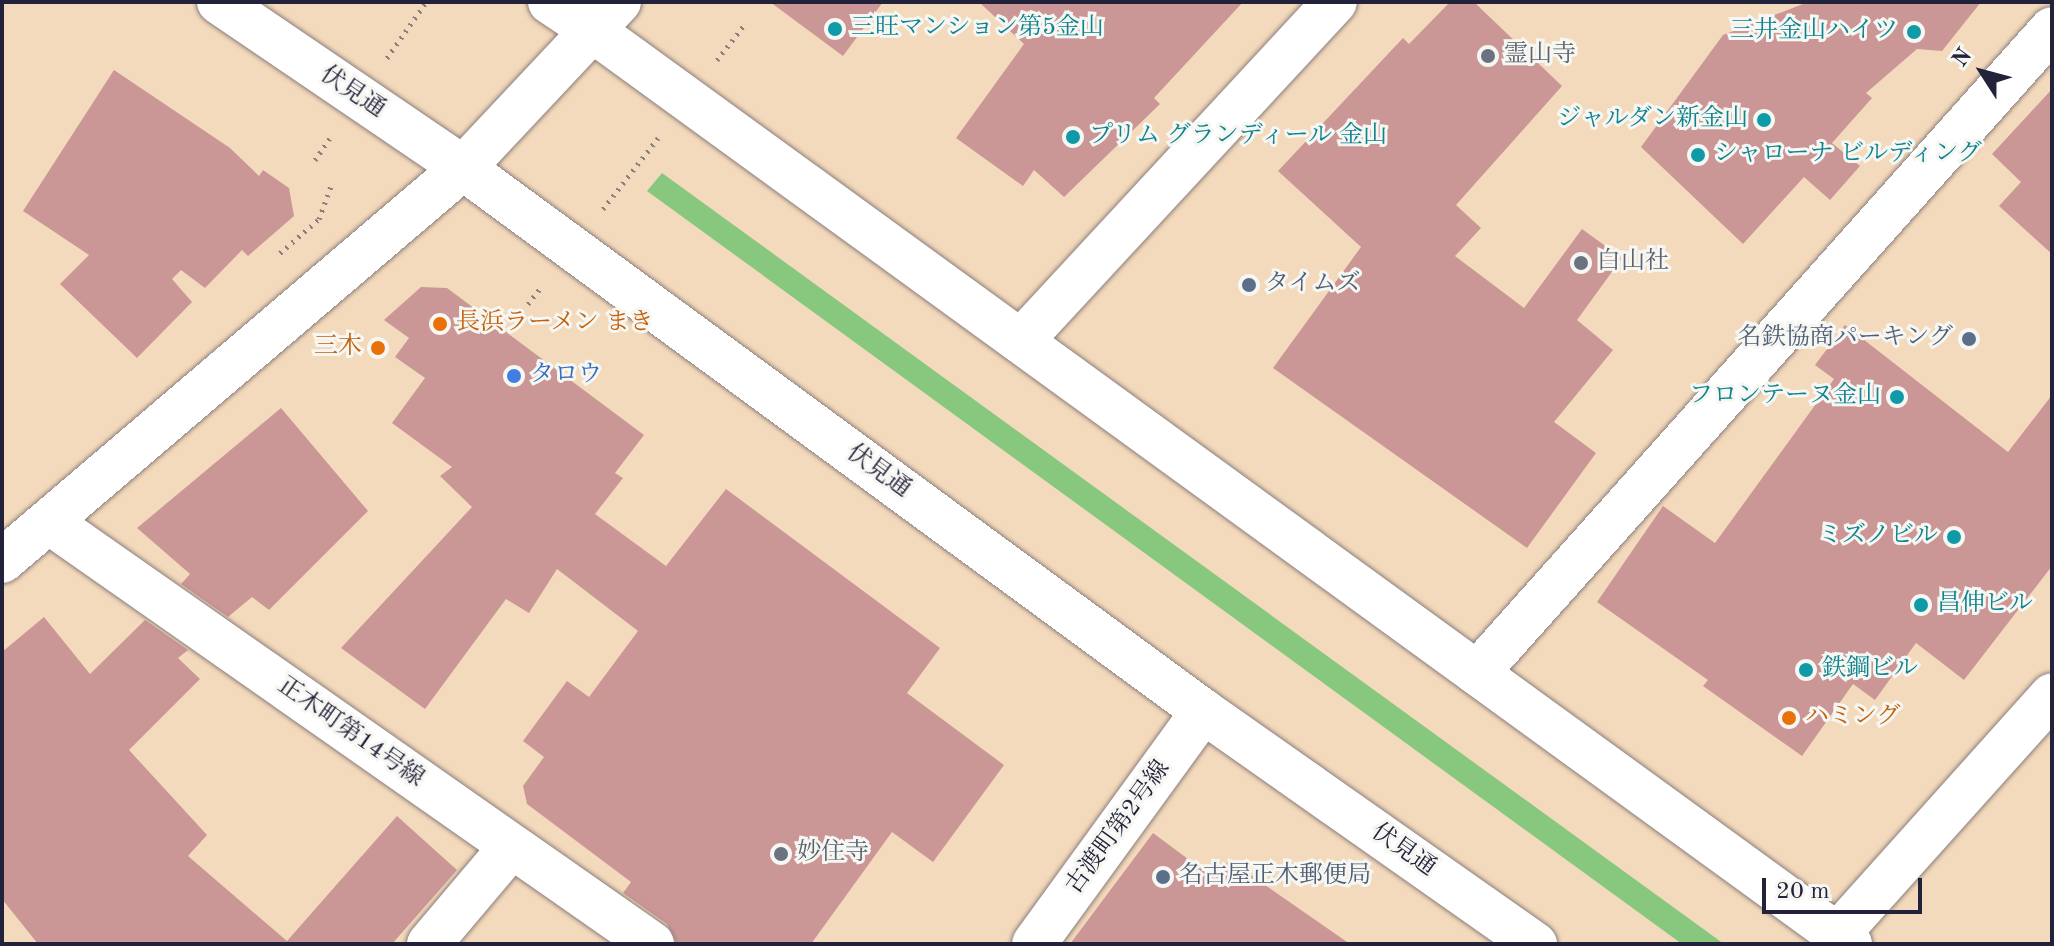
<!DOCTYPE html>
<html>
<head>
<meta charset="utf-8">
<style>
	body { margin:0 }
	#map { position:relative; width:2054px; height:946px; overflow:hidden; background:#f4dabc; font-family:"Old Standard TT","Noto Serif JP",serif }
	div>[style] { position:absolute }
	.green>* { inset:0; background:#87c77e }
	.building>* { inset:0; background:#cb9796 }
	.path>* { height:5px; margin-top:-2.5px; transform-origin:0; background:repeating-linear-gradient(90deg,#8b7e7c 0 2px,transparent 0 8px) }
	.roads { filter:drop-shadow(0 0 2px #8b7e7c) drop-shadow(0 0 2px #8b7e7c) }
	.minor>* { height:44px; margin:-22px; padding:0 22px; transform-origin:22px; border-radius:22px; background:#fff }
	.highway>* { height:44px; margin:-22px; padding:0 22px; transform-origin:22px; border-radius:22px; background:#fff }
	.dots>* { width:22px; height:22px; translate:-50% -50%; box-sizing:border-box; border:4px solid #f6f6f2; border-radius:50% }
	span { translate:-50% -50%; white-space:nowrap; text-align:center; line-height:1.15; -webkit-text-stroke:6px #f6f6f2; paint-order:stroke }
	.culture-label { font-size:24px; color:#0d838f }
	.left { translate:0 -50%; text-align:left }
	.right { translate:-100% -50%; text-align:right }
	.worship-label { font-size:24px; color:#5b616d }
	.street-label { font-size:24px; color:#22223b }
	.service-label { font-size:24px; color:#4e5e75 }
	.food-label { font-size:24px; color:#c56008 }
	.shop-label { font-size:24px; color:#366cbe }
	.frame { position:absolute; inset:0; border:4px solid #22223b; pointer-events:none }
	.north { position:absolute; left:1942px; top:32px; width:80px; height:80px; -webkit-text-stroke:6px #f6f6f2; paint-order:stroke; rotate:306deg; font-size:22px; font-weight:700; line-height:32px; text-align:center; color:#22223b }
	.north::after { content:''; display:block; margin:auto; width:28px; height:36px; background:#22223b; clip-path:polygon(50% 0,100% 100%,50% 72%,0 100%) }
	.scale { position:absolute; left:1762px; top:878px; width:160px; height:36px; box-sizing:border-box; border:4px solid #22223b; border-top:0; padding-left:10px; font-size:24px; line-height:28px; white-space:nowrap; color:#22223b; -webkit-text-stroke:6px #f6f6f2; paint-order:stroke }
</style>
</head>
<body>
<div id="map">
	<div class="green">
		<div style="clip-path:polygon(662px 173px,1724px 944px,1682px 944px,647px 191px)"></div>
	</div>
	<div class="building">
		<div style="clip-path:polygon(770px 2px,883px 2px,843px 56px)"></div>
		<div style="clip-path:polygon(979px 2px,1243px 2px,1154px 98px,1160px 104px,1064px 197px,1034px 170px,1023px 186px,956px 138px,1024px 44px)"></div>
		<div style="clip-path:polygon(1450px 2px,1474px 2px,1562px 86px,1456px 205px,1481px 228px,1455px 256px,1524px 308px,1582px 229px,1622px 258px,1577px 320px,1613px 350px,1554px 422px,1596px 453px,1527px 548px,1273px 368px,1361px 247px,1278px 171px,1403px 38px,1409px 44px)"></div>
		<div style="clip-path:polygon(1808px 2px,1981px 2px,1942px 51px,1917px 49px,1866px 93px,1872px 98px,1832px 143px,1860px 166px,1830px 200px,1804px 177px,1743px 244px,1641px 147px,1723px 35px)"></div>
		<div style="clip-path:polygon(114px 70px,230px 148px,259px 176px,263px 170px,289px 188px,294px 216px,248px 256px,242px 250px,205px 288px,181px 270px,172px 279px,192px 302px,137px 358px,60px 284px,89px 255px,23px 211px)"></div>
		<div style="clip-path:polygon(2052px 89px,2052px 254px,1999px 206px,2021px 182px,1992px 154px)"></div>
		<div style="clip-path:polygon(421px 287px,447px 288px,644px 435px,615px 473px,623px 478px,595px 514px,666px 566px,726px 489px,940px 648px,907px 693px,1004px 765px,933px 862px,892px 832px,811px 944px,677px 944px,667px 924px,623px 893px,631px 882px,527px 804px,523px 786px,544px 757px,523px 741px,567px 681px,589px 697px,638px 631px,557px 569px,529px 613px,506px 599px,425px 709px,341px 648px,472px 507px,440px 476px,452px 467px,392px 423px,425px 378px,395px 357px,409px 338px,384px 320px)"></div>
		<div style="clip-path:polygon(1845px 325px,2008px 452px,2052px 395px,2052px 566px,1964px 680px,1916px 643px,1875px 700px,1853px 684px,1802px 756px,1703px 686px,1708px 680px,1597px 602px,1663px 506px,1715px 543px,1834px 379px,1815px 365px)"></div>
		<div style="clip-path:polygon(281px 408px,368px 511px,269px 610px,252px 597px,228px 617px,181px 584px,190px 574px,137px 528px)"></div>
		<div style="clip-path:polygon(44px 617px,90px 674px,145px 620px,188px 650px,178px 658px,200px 679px,129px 750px,207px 835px,188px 856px,287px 941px,397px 816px,457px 870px,392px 944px,38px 944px,2px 899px,2px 652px)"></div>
		<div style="clip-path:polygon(1153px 833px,1215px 879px,1229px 860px,1350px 944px,1070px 944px)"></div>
	</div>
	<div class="path">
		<div style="left:387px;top:58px;width:68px;rotate:-55.1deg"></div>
		<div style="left:717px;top:60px;width:46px;rotate:-52.1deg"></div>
		<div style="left:315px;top:160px;width:27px;rotate:-56deg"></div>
		<div style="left:603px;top:209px;width:90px;rotate:-52.2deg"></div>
		<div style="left:280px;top:253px;width:52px;rotate:-41.1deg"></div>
		<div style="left:319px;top:219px;width:38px;rotate:-70deg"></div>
		<div style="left:528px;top:304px;width:23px;rotate:-52deg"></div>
	</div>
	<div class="roads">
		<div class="minor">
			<div style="left:1021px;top:341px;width:462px;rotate:-47.2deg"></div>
			<div style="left:49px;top:522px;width:736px;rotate:34.99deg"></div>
			<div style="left:2px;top:561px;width:606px;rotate:-40.45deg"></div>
			<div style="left:463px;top:168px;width:228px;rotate:-46.8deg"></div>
			<div style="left:1477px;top:673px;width:863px;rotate:-48.24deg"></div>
			<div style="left:1837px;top:935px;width:322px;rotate:-48.1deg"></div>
			<div style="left:429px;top:944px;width:127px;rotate:-49.8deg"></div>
			<div style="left:1034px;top:944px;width:288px;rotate:-54deg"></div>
		</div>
		<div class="highway">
			<div style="left:219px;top:2px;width:295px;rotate:34.2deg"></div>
			<div style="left:463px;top:168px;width:918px;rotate:36.27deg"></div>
			<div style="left:1203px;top:711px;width:406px;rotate:35.1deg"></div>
			<div style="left:550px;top:2px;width:50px;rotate:33.7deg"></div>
			<div style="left:592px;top:30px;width:1555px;rotate:36deg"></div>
		</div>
	</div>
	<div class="dots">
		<div style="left:835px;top:29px;background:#0f9aa8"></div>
		<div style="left:1914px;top:32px;background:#0f9aa8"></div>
		<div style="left:1488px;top:56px;background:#6b7280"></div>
		<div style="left:1764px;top:120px;background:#0f9aa8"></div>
		<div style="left:1073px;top:137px;background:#0f9aa8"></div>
		<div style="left:1698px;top:155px;background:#0f9aa8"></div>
		<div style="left:1581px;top:263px;background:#6b7280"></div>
		<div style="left:1249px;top:285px;background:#5c6f8a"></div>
		<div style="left:440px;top:324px;background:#e8710a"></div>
		<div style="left:1969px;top:339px;background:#5c6f8a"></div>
		<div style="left:378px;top:348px;background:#e8710a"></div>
		<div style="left:514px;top:376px;background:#3f7fe0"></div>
		<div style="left:1897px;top:397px;background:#0f9aa8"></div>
		<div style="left:1954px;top:537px;background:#0f9aa8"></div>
		<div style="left:1921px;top:605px;background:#0f9aa8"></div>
		<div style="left:1806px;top:670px;background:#0f9aa8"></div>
		<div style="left:1789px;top:718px;background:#e8710a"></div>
		<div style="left:781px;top:854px;background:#6b7280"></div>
		<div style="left:1163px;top:877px;background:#5c6f8a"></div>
	</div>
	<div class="culture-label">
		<span class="left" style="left:851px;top:29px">三旺マンション第5金山</span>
		<span class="right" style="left:1898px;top:32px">三井金山ハイツ</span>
		<span class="right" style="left:1748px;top:120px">ジャルダン新金山</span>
		<span class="left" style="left:1089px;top:137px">プリム グランディール 金山</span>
		<span class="left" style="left:1714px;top:155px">シャローナ ビルディング</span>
		<span class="right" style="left:1881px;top:397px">フロンテーヌ金山</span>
		<span class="right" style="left:1938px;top:537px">ミズノビル</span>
		<span class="left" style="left:1937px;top:605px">昌伸ビル</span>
		<span class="left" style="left:1822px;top:670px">鉄鋼ビル</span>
	</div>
	<div class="worship-label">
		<span class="left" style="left:1504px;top:56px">霊山寺</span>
		<span class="left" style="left:1597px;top:263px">白山社</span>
		<span class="left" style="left:797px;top:854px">妙住寺</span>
	</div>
	<div class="street-label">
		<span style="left:352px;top:93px;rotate:34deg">伏見通</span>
		<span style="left:878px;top:472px;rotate:36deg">伏見通</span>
		<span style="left:350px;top:733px;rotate:35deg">正木町第14号線</span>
		<span style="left:1119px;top:828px;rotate:-54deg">古渡町第2号線</span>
		<span style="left:1403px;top:851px;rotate:35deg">伏見通</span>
	</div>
	<div class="service-label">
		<span class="left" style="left:1265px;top:285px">タイムズ</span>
		<span class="right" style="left:1953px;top:339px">名鉄協商パーキング</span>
		<span class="left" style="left:1179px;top:877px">名古屋正木郵便局</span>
	</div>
	<div class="food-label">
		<span class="left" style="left:456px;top:324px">長浜ラーメン まき</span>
		<span class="right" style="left:362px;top:348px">三木</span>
		<span class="left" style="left:1805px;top:718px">ハミング</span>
	</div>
	<div class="shop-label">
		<span class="left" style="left:530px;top:376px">タロウ</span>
	</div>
	<div class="frame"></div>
	<div class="north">N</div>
	<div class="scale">20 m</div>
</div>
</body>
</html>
